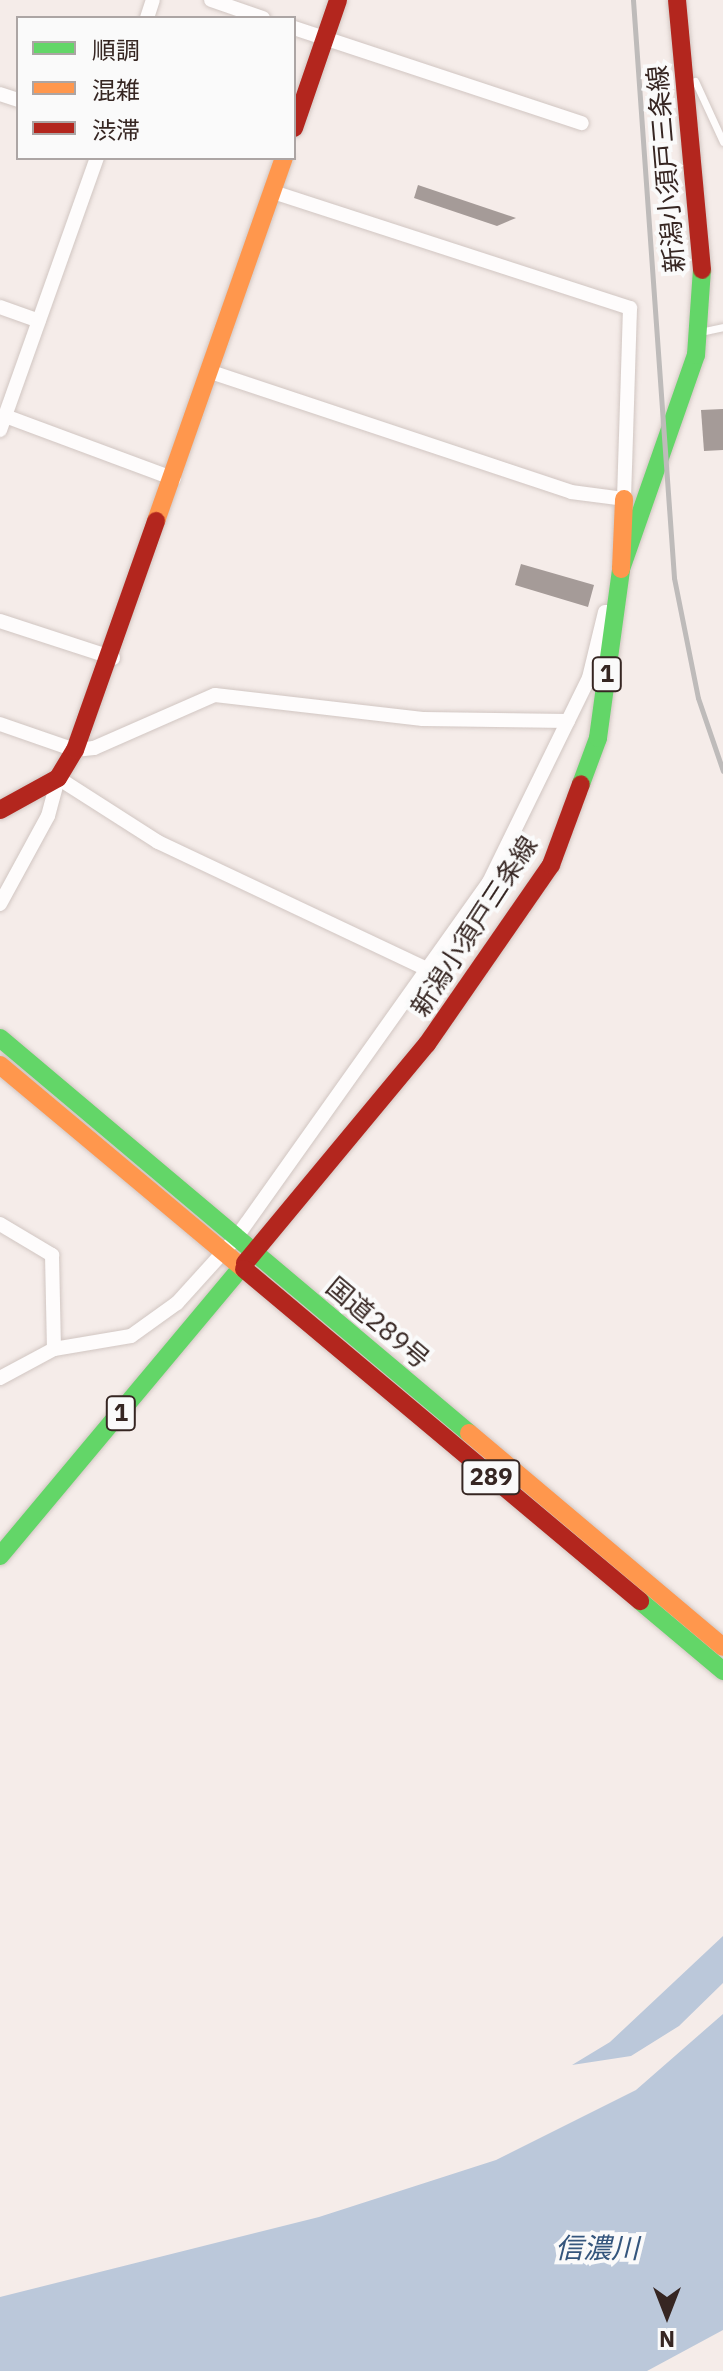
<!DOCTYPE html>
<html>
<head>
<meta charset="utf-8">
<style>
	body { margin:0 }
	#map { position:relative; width:723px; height:2371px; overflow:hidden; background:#f5ece9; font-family:"IBM Plex Sans","Noto Sans JP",sans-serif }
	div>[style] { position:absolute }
	.water>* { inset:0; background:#bbc8da }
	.building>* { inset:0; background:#a59b98 }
	.roads { filter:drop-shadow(0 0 2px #d1c6c2) drop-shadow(0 0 2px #d1c6c2) }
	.lane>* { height:7px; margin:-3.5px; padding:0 3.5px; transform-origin:3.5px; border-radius:3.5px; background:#fefcfc }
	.street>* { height:14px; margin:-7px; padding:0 7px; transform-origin:7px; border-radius:7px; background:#fefcfc }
	.fast>* { height:18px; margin:-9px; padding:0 9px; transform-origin:9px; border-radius:9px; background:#63d668 }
	.slow>* { height:18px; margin:-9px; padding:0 9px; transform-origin:9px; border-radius:9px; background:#ff974d }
	.jam>* { height:18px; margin:-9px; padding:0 9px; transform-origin:9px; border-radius:9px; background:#b3261e }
	.rail>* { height:5px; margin:-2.5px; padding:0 2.5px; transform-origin:2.5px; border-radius:2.5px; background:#bebbba }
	span { translate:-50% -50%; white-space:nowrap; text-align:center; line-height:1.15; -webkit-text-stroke:8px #fafafa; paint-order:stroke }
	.shield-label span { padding:2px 6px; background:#fafafa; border:2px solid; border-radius:6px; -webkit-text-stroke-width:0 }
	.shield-label { font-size:24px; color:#362622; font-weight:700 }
	.street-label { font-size:26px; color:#362622 }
	.water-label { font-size:28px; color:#34557c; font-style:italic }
	.legend { position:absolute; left:16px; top:16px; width:280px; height:144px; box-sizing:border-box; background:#fafafa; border:2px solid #aca5a4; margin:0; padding:10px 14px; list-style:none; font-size:24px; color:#362622 }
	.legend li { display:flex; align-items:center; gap:16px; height:40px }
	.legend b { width:40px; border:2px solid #aca5a4 }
	.north { position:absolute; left:627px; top:2275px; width:80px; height:80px; -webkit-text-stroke:6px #fafafa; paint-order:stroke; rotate:180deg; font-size:22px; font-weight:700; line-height:32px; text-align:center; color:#362622 }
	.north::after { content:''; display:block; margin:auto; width:28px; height:36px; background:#362622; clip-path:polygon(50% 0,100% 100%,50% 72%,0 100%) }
</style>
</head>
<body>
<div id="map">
	<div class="water">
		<div style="clip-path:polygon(723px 1936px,723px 1983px,679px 2026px,631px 2056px,572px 2065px,610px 2042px)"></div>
		<div style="clip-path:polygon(723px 2014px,723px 2330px,647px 2371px,0 2371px,0 2297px,319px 2217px,496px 2160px,636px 2090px)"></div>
	</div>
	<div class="building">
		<div style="clip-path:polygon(418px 185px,516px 218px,497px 226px,414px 198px)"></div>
		<div style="clip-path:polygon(723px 409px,723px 450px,704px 451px,701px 410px)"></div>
		<div style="clip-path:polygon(521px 564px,594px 585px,588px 607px,515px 585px)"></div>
	</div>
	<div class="roads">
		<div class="lane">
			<div style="left:695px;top:81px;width:67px;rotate:65.3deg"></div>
			<div style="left:700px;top:332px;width:24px;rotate:-12deg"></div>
		</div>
		<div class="street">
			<div style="left:211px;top:0;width:55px;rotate:19.1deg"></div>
			<div style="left:147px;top:18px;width:19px;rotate:-72deg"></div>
			<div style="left:294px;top:28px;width:303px;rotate:18.3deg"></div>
			<div style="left:0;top:94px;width:19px;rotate:18deg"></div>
			<div style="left:0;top:307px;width:41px;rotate:19.7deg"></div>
			<div style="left:211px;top:372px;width:379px;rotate:18.4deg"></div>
			<div style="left:571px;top:492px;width:53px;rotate:7.5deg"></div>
			<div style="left:624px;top:499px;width:191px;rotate:-88.2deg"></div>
			<div style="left:630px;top:308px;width:376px;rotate:-162deg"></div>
			<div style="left:5px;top:416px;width:180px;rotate:20.4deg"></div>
			<div style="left:0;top:430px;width:289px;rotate:-70.4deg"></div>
			<div style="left:0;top:621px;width:119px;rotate:18.1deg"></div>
			<div style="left:0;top:724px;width:79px;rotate:19.1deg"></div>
			<div style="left:75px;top:750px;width:19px;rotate:-6deg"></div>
			<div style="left:94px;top:748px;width:132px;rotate:-23.7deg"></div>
			<div style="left:215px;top:695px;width:209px;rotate:6.6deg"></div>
			<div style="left:423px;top:719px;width:145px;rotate:0.8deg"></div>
			<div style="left:0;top:904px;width:100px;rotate:-61.4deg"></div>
			<div style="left:48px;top:816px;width:39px;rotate:-75deg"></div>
			<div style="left:58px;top:778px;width:119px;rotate:32.6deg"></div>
			<div style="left:158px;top:842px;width:297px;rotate:25.3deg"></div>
			<div style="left:0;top:1224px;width:61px;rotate:30.8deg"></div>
			<div style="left:52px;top:1255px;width:94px;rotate:88.8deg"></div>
			<div style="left:0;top:1378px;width:61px;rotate:-28.2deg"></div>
			<div style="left:54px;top:1349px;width:78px;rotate:-9.6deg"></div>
			<div style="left:131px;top:1336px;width:57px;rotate:-35.7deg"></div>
			<div style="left:177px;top:1303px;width:88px;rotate:-47.8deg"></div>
			<div style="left:236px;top:1238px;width:437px;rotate:-54.6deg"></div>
			<div style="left:489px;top:882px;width:227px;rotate:-63.9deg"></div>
			<div style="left:589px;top:678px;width:68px;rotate:-76.4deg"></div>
		</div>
		<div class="fast">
			<div style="left:581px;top:784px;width:49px;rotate:-69.7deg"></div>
			<div style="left:598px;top:738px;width:171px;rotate:-82.2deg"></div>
			<div style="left:621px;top:569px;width:227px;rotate:-70.7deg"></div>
			<div style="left:696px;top:355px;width:85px;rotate:-86deg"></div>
			<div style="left:0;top:1038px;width:613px;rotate:40.1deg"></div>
			<div style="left:0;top:1556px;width:382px;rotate:-50.1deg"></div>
			<div style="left:640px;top:1601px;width:109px;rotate:40.1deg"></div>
		</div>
		<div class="slow">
			<div style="left:156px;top:521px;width:385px;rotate:-70.6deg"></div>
			<div style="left:621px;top:569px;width:70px;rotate:-87.5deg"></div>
			<div style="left:0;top:1065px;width:318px;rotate:39.9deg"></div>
			<div style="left:469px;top:1433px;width:332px;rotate:40.1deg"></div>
		</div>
		<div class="jam">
			<div style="left:677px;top:0;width:271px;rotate:84.7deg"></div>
			<div style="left:294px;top:128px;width:135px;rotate:-71deg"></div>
			<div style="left:0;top:810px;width:66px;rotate:-28.9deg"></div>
			<div style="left:58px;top:778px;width:33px;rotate:-59deg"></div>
			<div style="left:75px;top:750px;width:243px;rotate:-70.5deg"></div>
			<div style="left:245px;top:1263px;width:285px;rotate:-50.3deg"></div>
			<div style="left:427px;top:1044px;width:218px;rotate:-55.3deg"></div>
			<div style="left:551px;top:865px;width:86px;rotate:-69.7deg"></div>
			<div style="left:244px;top:1269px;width:517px;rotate:39.98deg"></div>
		</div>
	</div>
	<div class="rail">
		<div style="left:633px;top:0;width:579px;rotate:85.94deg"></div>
		<div style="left:674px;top:578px;width:122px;rotate:78.7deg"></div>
		<div style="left:698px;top:698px;width:77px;rotate:71.1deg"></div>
	</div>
	<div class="shield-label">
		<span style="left:607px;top:674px">1</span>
		<span style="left:121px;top:1413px">1</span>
		<span style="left:491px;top:1477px">289</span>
	</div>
	<div class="street-label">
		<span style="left:666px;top:169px;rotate:-95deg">新潟小須戸三条線</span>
		<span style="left:474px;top:926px;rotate:-57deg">新潟小須戸三条線</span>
		<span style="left:378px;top:1323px;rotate:40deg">国道289号</span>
	</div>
	<div class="water-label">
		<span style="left:597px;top:2248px">信濃川</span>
	</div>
	<ul class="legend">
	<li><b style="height:10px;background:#63d668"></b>順調</li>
	<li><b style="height:10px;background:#ff974d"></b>混雑</li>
	<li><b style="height:10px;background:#b3261e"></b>渋滞</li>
	</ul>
	<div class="north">N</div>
</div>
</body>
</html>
